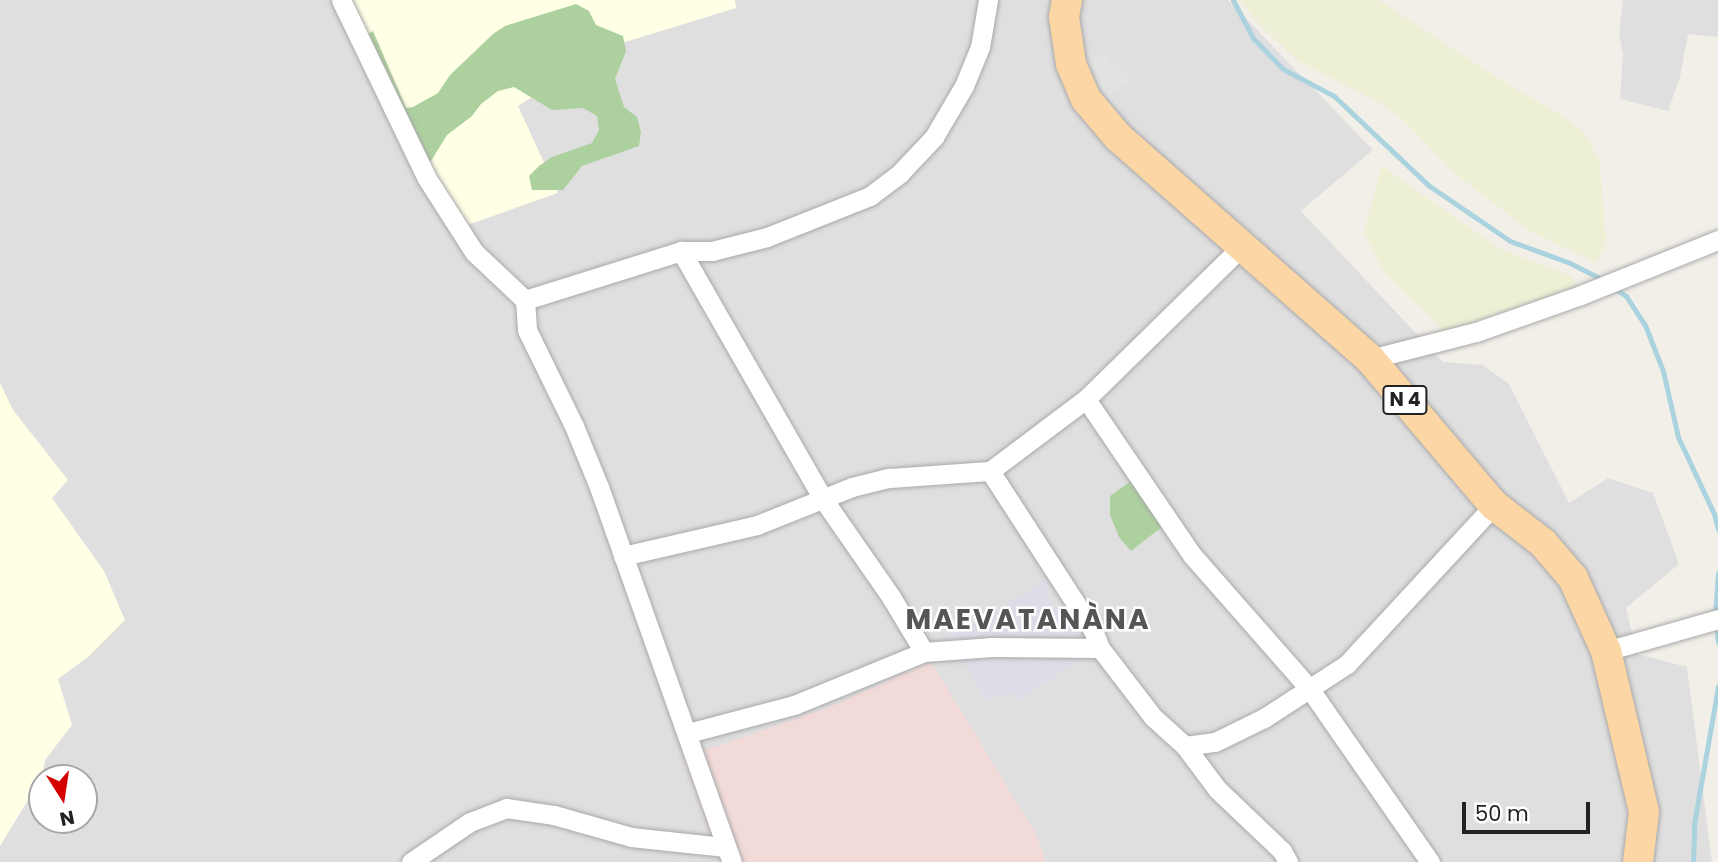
<!DOCTYPE html>
<html>
<head>
<meta charset="utf-8">
<style>
	body { margin:0 }
	#map { position:relative; width:1718px; height:862px; overflow:hidden; background:#f2efe9; font-family:Poppins,sans-serif }
	div>[style] { position:absolute }
	.residential>* { inset:0; background:#e0dfdf }
	.commercial>* { inset:0; background:#f2dad9 }
	.education>* { inset:0; background:#ffffe5 }
	.farmland>* { inset:0; background:#eef0d5 }
	.forest>* { inset:0; background:#add19e }
	.parking>* { inset:0; background:#e2e2e2 }
	.plaza>* { inset:0; background:#dddde8 }
	.stream>* { height:5px; margin:-2.5px; padding:0 2.5px; transform-origin:2.5px; border-radius:2.5px; background:#aad3df }
	.roads { filter:drop-shadow(0 0 2px #a9a9a9) drop-shadow(0 0 2px #a9a9a9) }
	.minor>* { height:19px; margin:-9.5px; padding:0 9.5px; transform-origin:9.5px; border-radius:9.5px; background:#fff }
	.primary>* { height:30px; margin:-15px; padding:0 15px; transform-origin:15px; border-radius:15px; background:#fcd6a4 }
	span { translate:-50% -50%; white-space:nowrap; text-align:center; line-height:1.15; -webkit-text-stroke:5px #fff; paint-order:stroke }
	.shield-label span { padding:2px 5px; background:#fff; border:2px solid; border-radius:5px; -webkit-text-stroke-width:0 }
	.shield-label { font-size:19px; color:#222; font-weight:700 }
	.district-label { font-size:28px; color:#555; font-weight:700; letter-spacing:2px }
	.north { position:absolute; left:28px; top:764px; width:70px; height:70px; box-sizing:border-box; background:#fff; border:2px solid #a7a7a7; border-radius:50%; rotate:168deg; font-size:19px; font-weight:700; line-height:28px; text-align:center; color:#222 }
	.north::after { content:''; display:block; margin:auto; width:24px; height:32px; background:#d40000; clip-path:polygon(50% 0,100% 100%,50% 72%,0 100%) }
	.scale { position:absolute; left:1462px; top:802px; width:128px; height:32px; box-sizing:border-box; border:4px solid #222; border-top:0; padding-left:9px; font-size:21px; line-height:24px; white-space:nowrap; color:#222; -webkit-text-stroke:5px #fff; paint-order:stroke }
</style>
</head>
<body>
<div id="map">
	<div class="residential">
		<div style="clip-path:polygon(evenodd,0 0,1228px 0,1373px 150px,1301px 211px,1443px 362px,1483px 365px,1509px 384px,1569px 503px,1608px 478px,1653px 493px,1679px 564px,1626px 608px,1637px 654px,1687px 667px,1712px 862px,0 862px,0 0,42px 778px,84px 778px,84px 820px,42px 820px,42px 778px)"></div>
		<div style="clip-path:polygon(1623px 0,1718px 0,1718px 37px,1688px 34px,1680px 77px,1668px 111px,1620px 99px,1623px 54px,1619px 35px)"></div>
	</div>
	<div class="commercial">
		<div style="clip-path:polygon(931px 662px,1036px 834px,1046px 862px,720px 862px,683px 758px,827px 708px)"></div>
	</div>
	<div class="education">
		<div style="clip-path:polygon(338px 0,735px 0,736px 8px,612px 46px,518px 106px,558px 193px,453px 230px)"></div>
		<div style="clip-path:polygon(0 383px,13px 410px,68px 480px,52px 498px,104px 571px,125px 620px,88px 657px,58px 679px,72px 725px,45px 760px,42px 777px,0 846px)"></div>
	</div>
	<div class="farmland">
		<div style="clip-path:polygon(1240px 0,1379px 0,1507px 84px,1565px 117px,1586px 135px,1600px 162px,1606px 243px,1596px 263px,1530px 231px,1454px 173px,1401px 118px,1378px 102px,1297px 60px,1261px 26px)"></div>
		<div style="clip-path:polygon(1382px 166px,1499px 248px,1571px 276px,1578px 287px,1444px 331px,1384px 272px,1364px 231px)"></div>
	</div>
	<div class="forest">
		<div style="clip-path:polygon(576px 4px,589px 11px,596px 25px,623px 36px,626px 51px,615px 79px,624px 107px,637px 117px,641px 132px,639px 146px,582px 166px,563px 190px,532px 190px,529px 176px,539px 166px,552px 157px,592px 143px,599px 130px,597px 116px,583px 108px,552px 110px,514px 87px,498px 91px,481px 104px,472px 116px,447px 135px,431px 161px,418px 168px,358px 40px,373px 31px,406px 108px,413px 107px,438px 93px,450px 75px,493px 34px,505px 26px)"></div>
		<div style="clip-path:polygon(1136px 477px,1167px 523px,1131px 551px,1119px 537px,1110px 515px,1110px 496px)"></div>
	</div>
	<div class="parking">
		<div style="clip-path:polygon(1105px 55px,1131px 80px,1112px 95px,1119px 103px,1102px 117px,1072px 59px)"></div>
	</div>
	<div class="plaza">
		<div style="clip-path:polygon(1055px 573px,1060px 582px,1046px 591px,1055px 608px,1070px 600px,1093px 640px,939px 639px,1016px 599px)"></div>
		<div style="clip-path:polygon(1086px 657px,1018px 700px,1016px 693px,986px 699px,961px 659px)"></div>
	</div>
	<div class="stream">
		<div style="left:1233px;top:0;width:43px;rotate:62.2deg"></div>
		<div style="left:1253px;top:38px;width:43px;rotate:45.9deg"></div>
		<div style="left:1283px;top:69px;width:58px;rotate:27.9deg"></div>
		<div style="left:1334px;top:96px;width:129px;rotate:43.4deg"></div>
		<div style="left:1428px;top:185px;width:99px;rotate:34.3deg"></div>
		<div style="left:1510px;top:241px;width:64px;rotate:20.1deg"></div>
		<div style="left:1570px;top:263px;width:39px;rotate:27deg"></div>
		<div style="left:1613px;top:287px;width:16px;rotate:35deg"></div>
		<div style="left:1626px;top:296px;width:35px;rotate:57deg"></div>
		<div style="left:1645px;top:325px;width:49px;rotate:68.6deg"></div>
		<div style="left:1663px;top:371px;width:68px;rotate:77.2deg"></div>
		<div style="left:1678px;top:437px;width:85px;rotate:64.9deg"></div>
		<div style="left:1714px;top:514px;width:16px;rotate:75deg"></div>
		<div style="left:1715px;top:615px;width:42px;rotate:-85.9deg"></div>
		<div style="left:1716px;top:624px;width:18px;rotate:84deg"></div>
		<div style="left:1693px;top:862px;width:38px;rotate:-88deg"></div>
		<div style="left:1694px;top:824px;width:140px;rotate:-80.1deg"></div>
	</div>
	<div class="roads">
		<div class="minor">
			<div style="left:341px;top:0;width:196px;rotate:64.3deg"></div>
			<div style="left:426px;top:177px;width:89px;rotate:57.4deg"></div>
			<div style="left:474px;top:252px;width:70px;rotate:43.3deg"></div>
			<div style="left:525px;top:300px;width:30px;rotate:86deg"></div>
			<div style="left:527px;top:330px;width:107px;rotate:63.9deg"></div>
			<div style="left:574px;top:426px;width:66px;rotate:67.7deg"></div>
			<div style="left:599px;top:487px;width:398px;rotate:70.5deg"></div>
			<div style="left:681px;top:251px;width:31px"></div>
			<div style="left:712px;top:251px;width:57px;rotate:-14.3deg"></div>
			<div style="left:767px;top:237px;width:111px;rotate:-21.7deg"></div>
			<div style="left:870px;top:196px;width:38px;rotate:-37deg"></div>
			<div style="left:900px;top:173px;width:50px;rotate:-46.6deg"></div>
			<div style="left:934px;top:137px;width:59px;rotate:-59.5deg"></div>
			<div style="left:964px;top:86px;width:42px;rotate:-67.7deg"></div>
			<div style="left:980px;top:47px;width:48px;rotate:-80.3deg"></div>
			<div style="left:525px;top:300px;width:164px;rotate:-17.4deg"></div>
			<div style="left:681px;top:251px;width:286px;rotate:60.2deg"></div>
			<div style="left:823px;top:499px;width:119px;rotate:55.2deg"></div>
			<div style="left:891px;top:597px;width:64px;rotate:59deg"></div>
			<div style="left:1370px;top:359px;width:109px;rotate:-14.3deg"></div>
			<div style="left:1476px;top:332px;width:111px;rotate:-19.4deg"></div>
			<div style="left:1581px;top:295px;width:148px;rotate:-21.9deg"></div>
			<div style="left:1086px;top:399px;width:189px;rotate:55.8deg"></div>
			<div style="left:1192px;top:555px;width:177px;rotate:48.7deg"></div>
			<div style="left:1309px;top:688px;width:212px;rotate:55.2deg"></div>
			<div style="left:990px;top:471px;width:120px;rotate:-36.9deg"></div>
			<div style="left:1086px;top:399px;width:219px;rotate:-44.4deg"></div>
			<div style="left:623px;top:556px;width:138px;rotate:-13deg"></div>
			<div style="left:757px;top:525px;width:102px;rotate:-21.8deg"></div>
			<div style="left:852px;top:487px;width:38px;rotate:-14deg"></div>
			<div style="left:889px;top:478px;width:101px;rotate:-4deg"></div>
			<div style="left:990px;top:471px;width:189px;rotate:57.1deg"></div>
			<div style="left:1093px;top:630px;width:19px;rotate:69deg"></div>
			<div style="left:1100px;top:648px;width:87px;rotate:52.5deg"></div>
			<div style="left:1153px;top:717px;width:43px;rotate:42.2deg"></div>
			<div style="left:1185px;top:746px;width:54px;rotate:53.3deg"></div>
			<div style="left:1217px;top:789px;width:90px;rotate:43.6deg"></div>
			<div style="left:1282px;top:851px;width:13px;rotate:61deg"></div>
			<div style="left:1606px;top:651px;width:116px;rotate:-15.9deg"></div>
			<div style="left:688px;top:733px;width:110px;rotate:-14.8deg"></div>
			<div style="left:794px;top:705px;width:140px;rotate:-22.2deg"></div>
			<div style="left:924px;top:652px;width:68px;rotate:-4.2deg"></div>
			<div style="left:992px;top:647px;width:108px;rotate:0.5deg"></div>
			<div style="left:1185px;top:746px;width:30px;rotate:-8deg"></div>
			<div style="left:1215px;top:742px;width:55px;rotate:-26.1deg"></div>
			<div style="left:1264px;top:718px;width:99px;rotate:-33deg"></div>
			<div style="left:1347px;top:664px;width:217px;rotate:-47.2deg"></div>
			<div style="left:411px;top:862px;width:71px;rotate:-34.1deg"></div>
			<div style="left:470px;top:822px;width:39px;rotate:-21deg"></div>
			<div style="left:506px;top:808px;width:49px;rotate:8.3deg"></div>
			<div style="left:554px;top:815px;width:80px;rotate:15.9deg"></div>
			<div style="left:631px;top:837px;width:95px;rotate:6.1deg"></div>
		</div>
		<div class="primary">
			<div style="left:1067px;top:0;width:17px;rotate:100deg"></div>
			<div style="left:1064px;top:17px;width:48px;rotate:81.5deg"></div>
			<div style="left:1071px;top:64px;width:38px;rotate:67deg"></div>
			<div style="left:1086px;top:99px;width:50px;rotate:49.9deg"></div>
			<div style="left:1118px;top:137px;width:336px;rotate:41.4deg"></div>
			<div style="left:1370px;top:359px;width:192px;rotate:49.7deg"></div>
			<div style="left:1494px;top:505px;width:62px;rotate:37.8deg"></div>
			<div style="left:1543px;top:543px;width:46px;rotate:49.4deg"></div>
			<div style="left:1573px;top:578px;width:80px;rotate:65.7deg"></div>
			<div style="left:1606px;top:651px;width:165px;rotate:76.7deg"></div>
			<div style="left:1644px;top:812px;width:50px;rotate:96.8deg"></div>
		</div>
	</div>
	<div class="shield-label">
		<span style="left:1405px;top:400px">N 4</span>
	</div>
	<div class="district-label">
		<span style="left:1028px;top:620px">MAEVATANÀNA</span>
	</div>
	<div class="north">N</div>
	<div class="scale">50 m</div>
</div>
</body>
</html>
